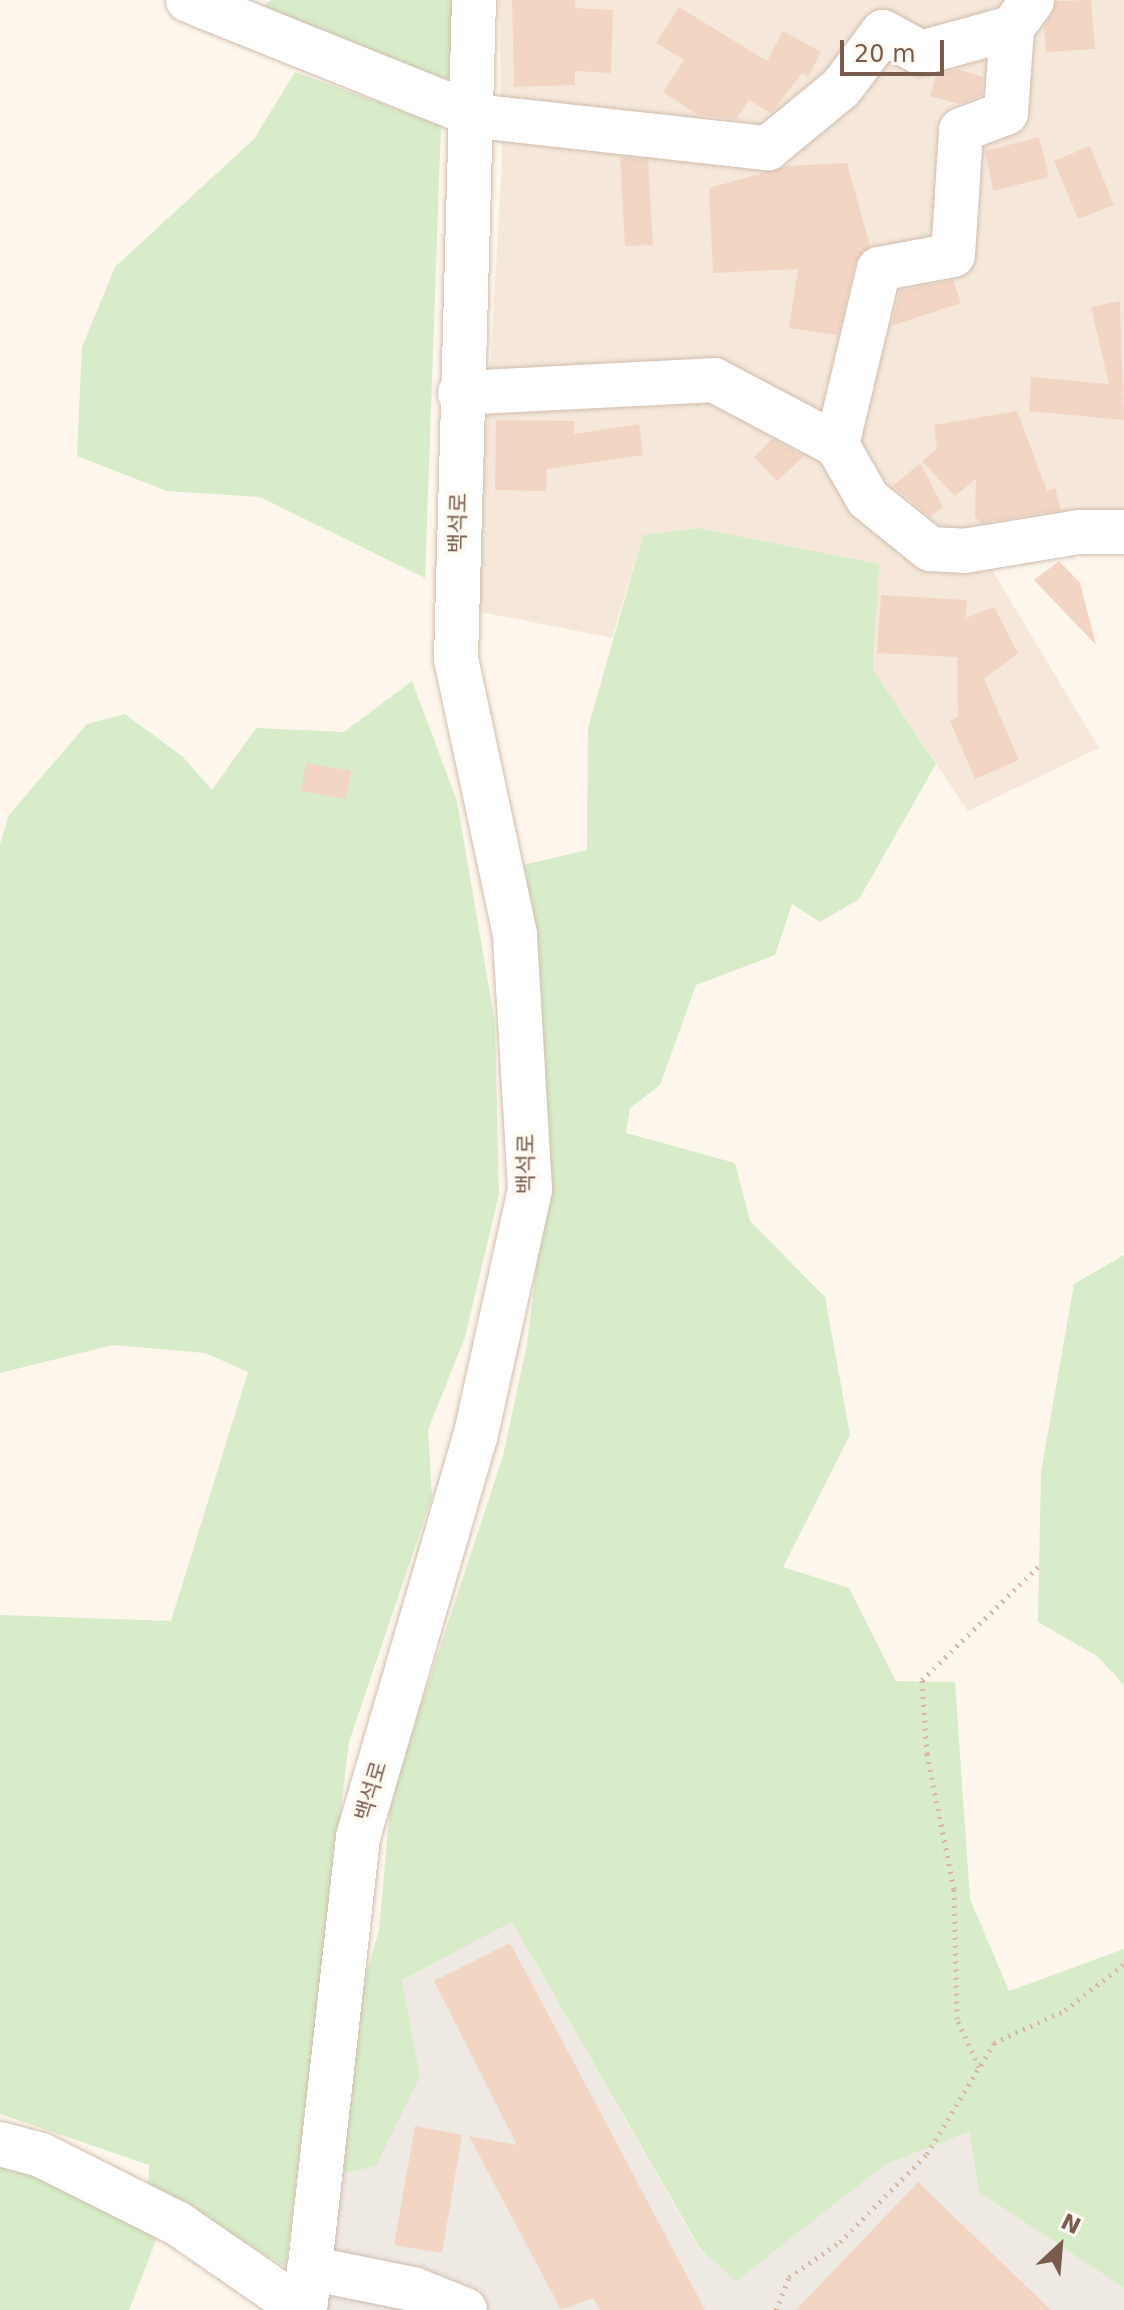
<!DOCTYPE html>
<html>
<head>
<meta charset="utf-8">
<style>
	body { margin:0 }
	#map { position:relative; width:1124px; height:2310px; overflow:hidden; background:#fdf6ec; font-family:"DejaVu Sans","Noto Sans KR",sans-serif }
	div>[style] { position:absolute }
	.residential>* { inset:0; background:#f5e8da }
	.industrial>* { inset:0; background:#efe9e4 }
	.green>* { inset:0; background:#d8ecc9 }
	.building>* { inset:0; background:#f3d5c3 }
	.path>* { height:5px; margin-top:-2.5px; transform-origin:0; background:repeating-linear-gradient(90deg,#d9b8a5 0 2px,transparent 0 8px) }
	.roads { filter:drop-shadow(0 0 2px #d1beb0) drop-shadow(0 0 2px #d1beb0) }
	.minor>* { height:44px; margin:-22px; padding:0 22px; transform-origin:22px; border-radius:22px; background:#fff }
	span { translate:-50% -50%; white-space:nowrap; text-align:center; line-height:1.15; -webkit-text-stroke:8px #fffaf3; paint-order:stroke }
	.street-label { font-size:22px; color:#7a5c4d }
	.north { position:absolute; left:1020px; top:2206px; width:80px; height:80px; -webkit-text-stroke:6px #fffaf3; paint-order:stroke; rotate:26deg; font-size:22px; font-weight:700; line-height:32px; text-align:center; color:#7a5c4d }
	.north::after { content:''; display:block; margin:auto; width:28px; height:36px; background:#7a5c4d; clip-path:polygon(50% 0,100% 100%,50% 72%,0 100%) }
	.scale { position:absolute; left:840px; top:40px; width:104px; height:36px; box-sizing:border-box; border:4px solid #7a5c4d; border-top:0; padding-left:10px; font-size:24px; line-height:28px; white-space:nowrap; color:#7a5c4d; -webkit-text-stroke:6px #fffaf3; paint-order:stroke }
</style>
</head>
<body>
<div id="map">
	<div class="residential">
		<div style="clip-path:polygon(499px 0,1124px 0,1124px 545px,992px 570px,1099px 748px,968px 811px,873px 669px,878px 564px,698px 528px,643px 535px,612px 638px,476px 611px,502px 162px)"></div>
	</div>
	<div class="industrial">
		<div style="clip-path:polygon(512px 1922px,700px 2250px,736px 2280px,886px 2164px,969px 2132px,979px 2192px,1124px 2288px,1124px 2310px,323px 2310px,339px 2174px,420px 2076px,402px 1980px)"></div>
	</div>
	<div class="green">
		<div style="clip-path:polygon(271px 0,458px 0,453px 88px,259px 10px)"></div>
		<div style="clip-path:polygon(295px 72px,441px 125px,425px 578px,260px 497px,167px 491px,77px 456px,82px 347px,115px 267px,254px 139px)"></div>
		<div style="clip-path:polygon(698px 528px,879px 564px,873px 669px,936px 764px,859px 899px,820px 922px,792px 904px,775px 955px,696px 985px,660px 1085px,630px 1108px,626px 1133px,735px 1163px,750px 1221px,825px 1297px,850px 1435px,783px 1567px,849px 1588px,896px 1681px,955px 1682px,970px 1899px,1009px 1991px,1124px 1949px,1124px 2288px,979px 2192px,969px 2132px,886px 2164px,736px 2281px,701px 2250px,512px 1922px,402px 1980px,420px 2076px,376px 2166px,339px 2174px,359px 1999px,379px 1930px,391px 1796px,503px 1456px,527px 1344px,547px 1181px,519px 866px,587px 850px,588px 728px,643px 535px)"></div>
		<div style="clip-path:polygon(412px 681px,457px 801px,495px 1023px,499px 1194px,465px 1337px,428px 1430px,432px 1497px,349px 1742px,286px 2267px,148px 2186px,149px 2165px,0 2114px,0 1615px,171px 1621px,248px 1372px,205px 1353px,113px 1345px,0 1373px,0 844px,9px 815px,87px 724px,125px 714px,183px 757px,212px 790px,256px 728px,344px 732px)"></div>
		<div style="clip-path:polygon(1124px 1255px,1124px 1685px,1097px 1656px,1038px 1622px,1041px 1472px,1074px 1284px)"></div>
		<div style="clip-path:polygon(0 2160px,75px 2187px,157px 2238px,129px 2310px,0 2310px)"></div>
	</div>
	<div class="building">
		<div style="clip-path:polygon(512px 0,576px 0,575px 8px,613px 10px,611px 73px,575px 71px,575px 85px,514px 87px)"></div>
		<div style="clip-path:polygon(1091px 0,1095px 49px,1046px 52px,1044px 27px,1057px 1px)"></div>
		<div style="clip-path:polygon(679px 7px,767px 61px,783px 31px,821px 52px,808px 77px,802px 73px,771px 113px,749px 100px,736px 119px,698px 115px,663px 92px,684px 60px,656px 43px)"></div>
		<div style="clip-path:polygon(957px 69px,983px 77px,982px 95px,959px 104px,930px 96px,936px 75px)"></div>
		<div style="clip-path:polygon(1039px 137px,1049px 177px,993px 191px,985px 151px)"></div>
		<div style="clip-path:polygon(1090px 146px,1114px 205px,1078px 219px,1054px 161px)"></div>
		<div style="clip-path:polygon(620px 157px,648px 160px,653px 245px,625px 246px)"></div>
		<div style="clip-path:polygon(847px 163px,870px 246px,855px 263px,838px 335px,789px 328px,798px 269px,713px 273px,709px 188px,787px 166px)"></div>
		<div style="clip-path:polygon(953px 280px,961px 303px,891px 326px,900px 291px)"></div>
		<div style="clip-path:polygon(1120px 301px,1124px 420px,1029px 411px,1031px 377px,1109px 384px,1091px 307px)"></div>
		<div style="clip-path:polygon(1017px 411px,1047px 491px,1055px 488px,1061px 510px,981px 523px,975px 517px,976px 479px,955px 496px,922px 461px,937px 449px,934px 425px)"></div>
		<div style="clip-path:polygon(496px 420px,575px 421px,574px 434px,639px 424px,643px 455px,547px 469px,546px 491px,495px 490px)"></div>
		<div style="clip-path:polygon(772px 439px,804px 456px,777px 481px,754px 457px)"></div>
		<div style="clip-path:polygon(920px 463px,943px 507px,930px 517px,893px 486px)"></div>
		<div style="clip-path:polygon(1059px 561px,1080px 583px,1096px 645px,1034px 580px)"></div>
		<div style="clip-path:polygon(881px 595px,967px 600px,966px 618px,994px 607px,1018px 653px,984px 679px,1019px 760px,975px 779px,950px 721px,958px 717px,957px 657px,877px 653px)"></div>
		<div style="clip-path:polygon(306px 763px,351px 771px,346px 799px,301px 791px)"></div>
		<div style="clip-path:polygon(510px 1943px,589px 2091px,705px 2310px,600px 2310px,593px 2298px,561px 2310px,469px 2136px,517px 2145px,434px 1981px)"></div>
		<div style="clip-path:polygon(415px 2126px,462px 2135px,442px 2253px,394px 2245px)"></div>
		<div style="clip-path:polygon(918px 2182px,1051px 2310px,796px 2310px)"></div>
	</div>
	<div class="path">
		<div style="left:979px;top:2067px;width:53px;rotate:-114.6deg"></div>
		<div style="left:957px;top:2019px;width:130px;rotate:-91.3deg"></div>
		<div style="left:954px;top:1889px;width:138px;rotate:-101.3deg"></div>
		<div style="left:927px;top:1754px;width:74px;rotate:-93.9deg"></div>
		<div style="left:922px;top:1680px;width:165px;rotate:-44.3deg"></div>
		<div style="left:776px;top:2310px;width:35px;rotate:-68deg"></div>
		<div style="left:789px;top:2277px;width:62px;rotate:-34.5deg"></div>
		<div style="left:840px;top:2242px;width:124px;rotate:-45.3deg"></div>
		<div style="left:927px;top:2154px;width:130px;rotate:-58.9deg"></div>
		<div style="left:994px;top:2043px;width:78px;rotate:-24.9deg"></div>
		<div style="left:1065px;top:2010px;width:75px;rotate:-37.9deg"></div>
	</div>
	<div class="roads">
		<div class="minor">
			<div style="left:188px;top:0;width:310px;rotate:21.9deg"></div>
			<div style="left:476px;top:116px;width:294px;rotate:6.3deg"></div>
			<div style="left:768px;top:148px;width:94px;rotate:-39.4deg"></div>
			<div style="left:841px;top:88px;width:70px;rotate:-53.1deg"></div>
			<div style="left:883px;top:32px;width:43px;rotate:28.9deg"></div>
			<div style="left:921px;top:53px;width:94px;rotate:-15.4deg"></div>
			<div style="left:460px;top:393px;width:254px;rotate:-2.9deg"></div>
			<div style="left:714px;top:380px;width:139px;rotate:27.9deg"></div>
			<div style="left:837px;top:445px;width:62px;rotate:60.1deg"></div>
			<div style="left:868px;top:499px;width:80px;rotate:38.9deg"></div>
			<div style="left:930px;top:549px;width:34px;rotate:3deg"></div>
			<div style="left:964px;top:551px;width:117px;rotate:-9.4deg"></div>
			<div style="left:1079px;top:532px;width:45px"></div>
			<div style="left:837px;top:445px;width:181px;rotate:-76.6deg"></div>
			<div style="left:879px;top:269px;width:75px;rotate:-10.7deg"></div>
			<div style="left:953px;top:255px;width:125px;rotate:-86.3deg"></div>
			<div style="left:961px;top:130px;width:48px;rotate:-20.7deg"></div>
			<div style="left:1006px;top:113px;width:85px;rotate:-86deg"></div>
			<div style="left:1012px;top:28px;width:34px;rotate:-54deg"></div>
			<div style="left:0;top:2144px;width:42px;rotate:15deg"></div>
			<div style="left:41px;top:2155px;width:152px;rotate:26.6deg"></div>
			<div style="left:177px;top:2223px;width:153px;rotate:34.6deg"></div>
			<div style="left:309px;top:2268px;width:106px;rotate:11.4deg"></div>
			<div style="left:413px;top:2289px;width:56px;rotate:22deg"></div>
			<div style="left:305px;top:2310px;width:476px;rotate:-83.6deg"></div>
			<div style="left:358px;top:1837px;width:416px;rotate:-73.7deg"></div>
			<div style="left:475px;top:1438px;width:255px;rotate:-77.5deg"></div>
			<div style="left:530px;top:1189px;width:255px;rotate:-93.4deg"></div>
			<div style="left:515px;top:934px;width:281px;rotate:-102.1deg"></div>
			<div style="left:456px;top:659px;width:659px;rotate:-88.44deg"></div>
		</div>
	</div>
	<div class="street-label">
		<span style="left:458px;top:523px;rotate:-89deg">백석로</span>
		<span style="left:526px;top:1164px;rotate:-90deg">백석로</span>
		<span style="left:371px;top:1791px;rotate:-74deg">백석로</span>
	</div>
	<div class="north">N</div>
	<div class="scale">20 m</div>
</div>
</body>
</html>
